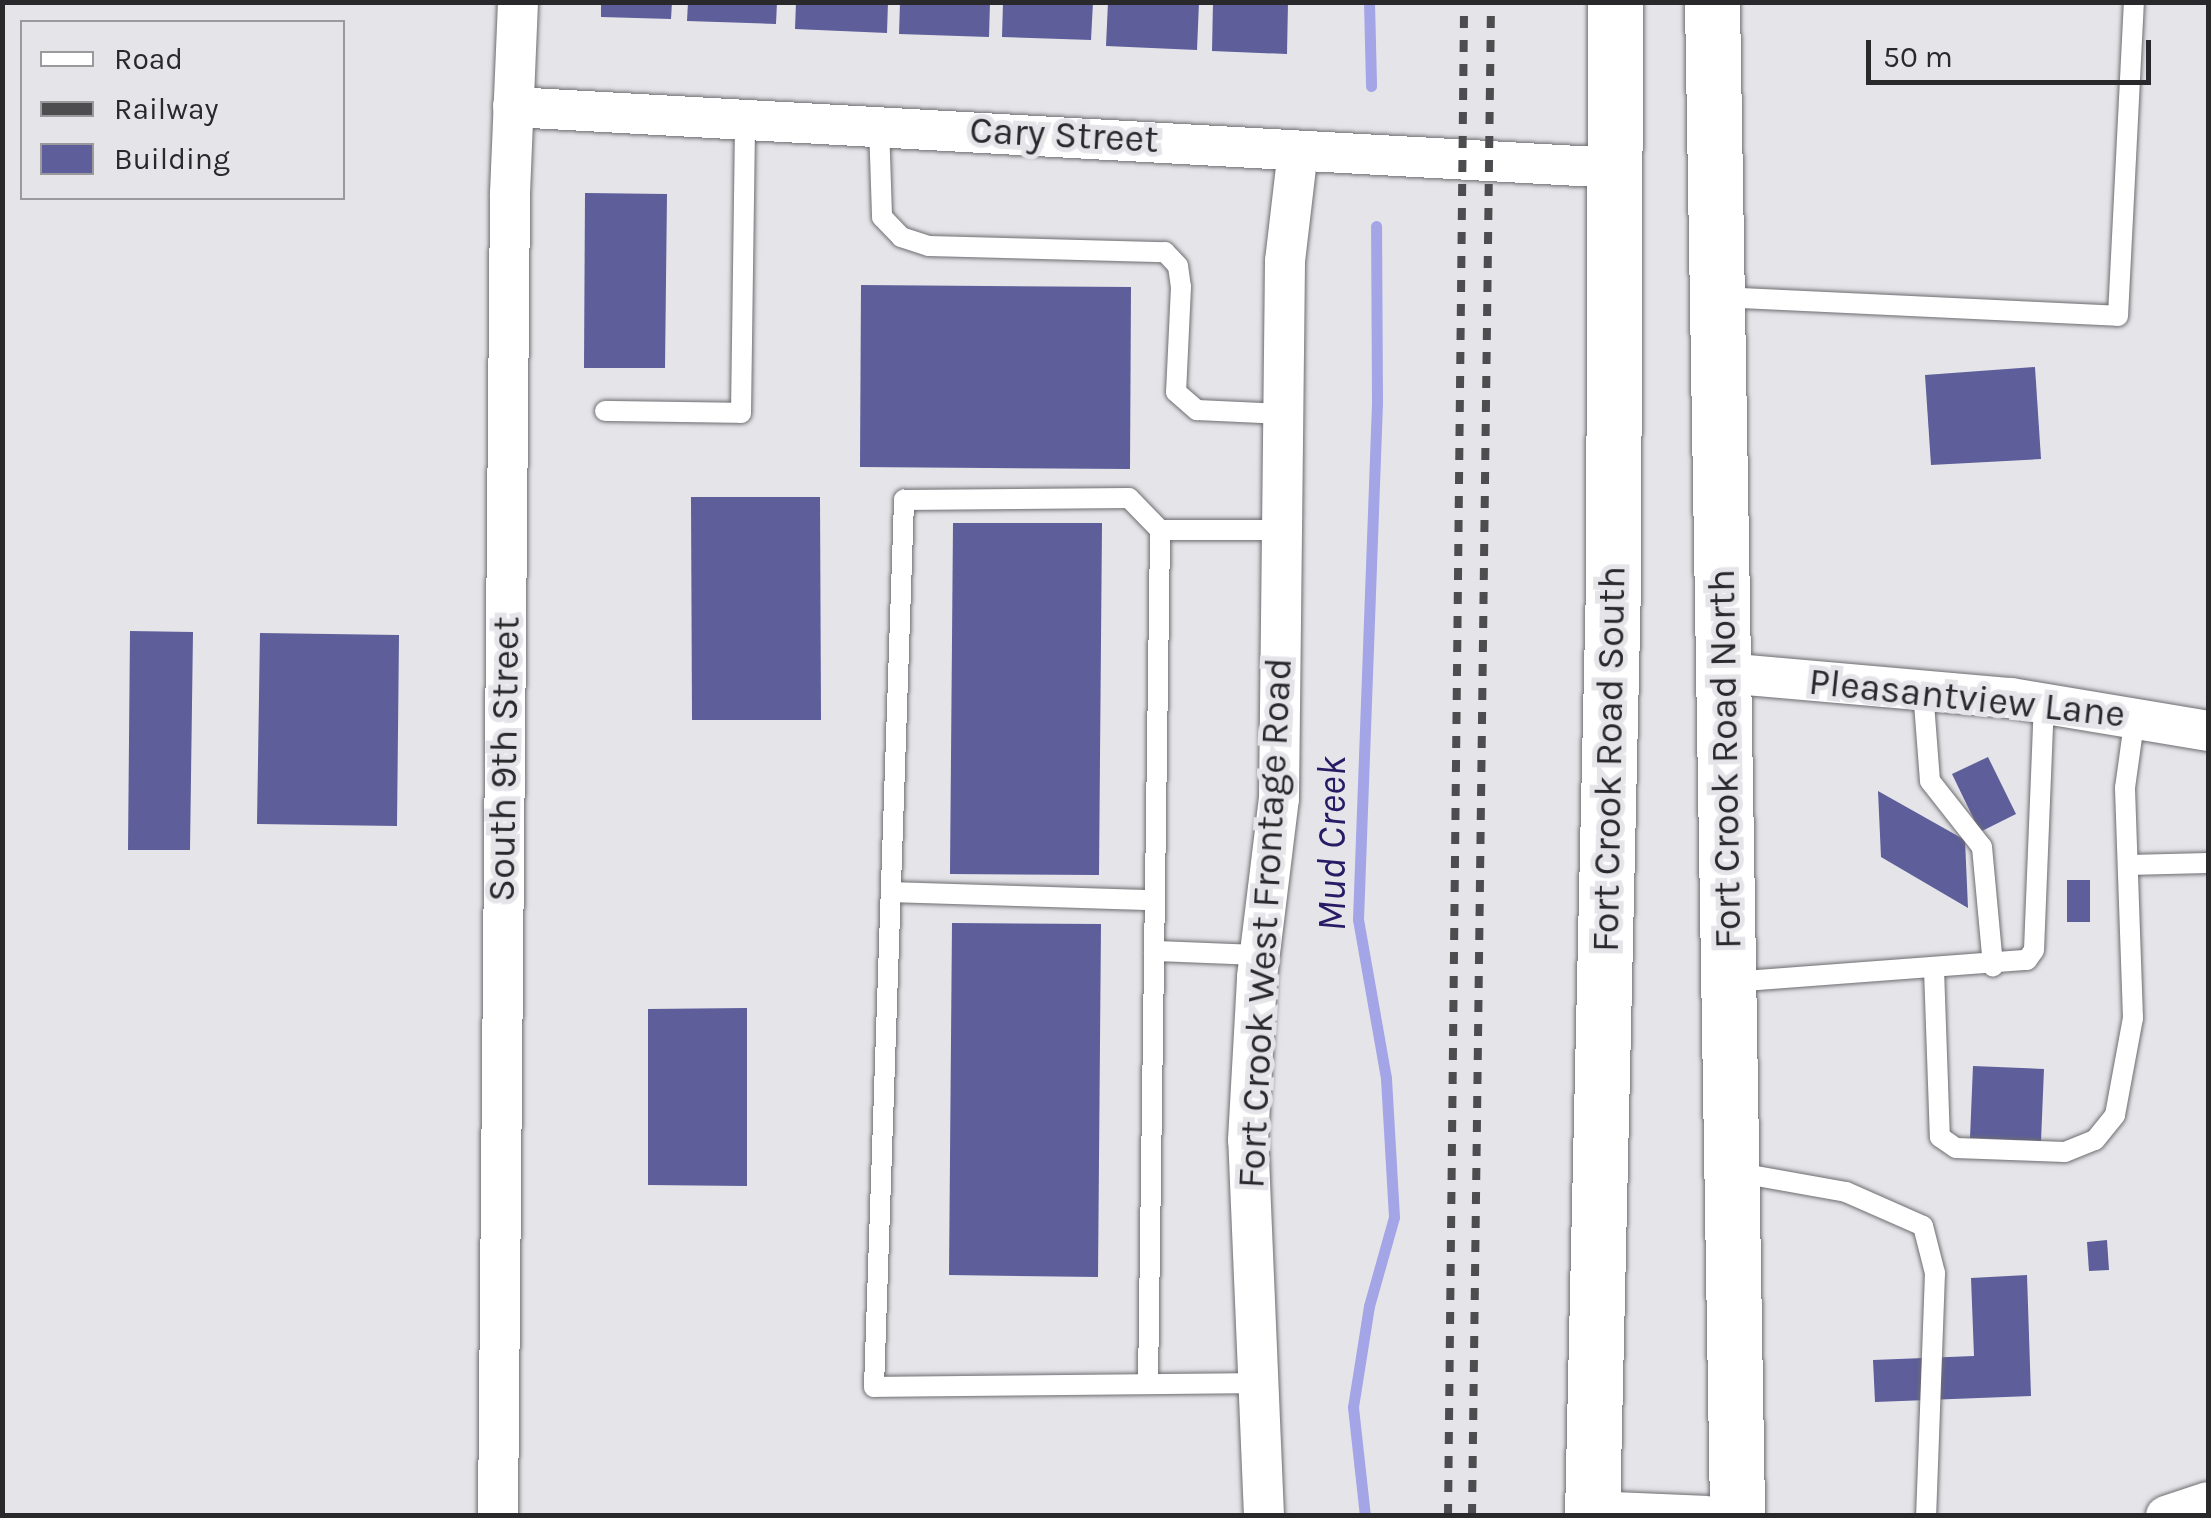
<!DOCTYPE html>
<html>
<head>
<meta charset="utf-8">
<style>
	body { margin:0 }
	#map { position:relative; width:2211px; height:1518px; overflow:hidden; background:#e5e5e9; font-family:Karla,sans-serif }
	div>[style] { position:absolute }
	.stream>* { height:11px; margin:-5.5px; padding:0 5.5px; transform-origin:5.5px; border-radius:5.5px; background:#a3a5e7 }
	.building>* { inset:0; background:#5d5e9a }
	.roads { filter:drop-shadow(0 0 2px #6d6d71) drop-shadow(0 0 2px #6d6d71) }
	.lane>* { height:20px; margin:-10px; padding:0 10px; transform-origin:10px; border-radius:10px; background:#fff }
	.street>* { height:40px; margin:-20px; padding:0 20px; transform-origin:20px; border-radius:20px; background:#fff }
	.primary>* { height:55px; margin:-27.5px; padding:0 27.5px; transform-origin:27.5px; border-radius:27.5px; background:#fff }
	.rail>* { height:8px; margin-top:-4px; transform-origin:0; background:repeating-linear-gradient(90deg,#4d4d4f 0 12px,transparent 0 24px) }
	span { translate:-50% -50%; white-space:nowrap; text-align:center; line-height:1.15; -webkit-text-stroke:10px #e5e5e9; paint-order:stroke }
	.street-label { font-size:38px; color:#29292b }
	.water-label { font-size:40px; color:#271b66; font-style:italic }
	.frame { position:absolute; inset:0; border:5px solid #29292b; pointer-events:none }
	.legend { position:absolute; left:20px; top:20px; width:325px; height:180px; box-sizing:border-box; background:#e5e5e9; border:2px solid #9a9a9d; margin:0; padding:12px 18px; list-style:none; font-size:30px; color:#29292b }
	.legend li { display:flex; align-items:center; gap:20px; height:50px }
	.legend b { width:50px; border:2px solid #9a9a9d }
	.scale { position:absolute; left:1866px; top:40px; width:285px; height:45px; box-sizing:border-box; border:5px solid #29292b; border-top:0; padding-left:12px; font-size:30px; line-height:35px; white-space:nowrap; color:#29292b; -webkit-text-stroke:8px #e5e5e9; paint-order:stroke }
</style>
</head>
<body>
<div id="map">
	<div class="stream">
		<div style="left:1369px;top:2px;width:84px;rotate:88.6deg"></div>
		<div style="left:1365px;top:1516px;width:110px;rotate:-96.3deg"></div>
		<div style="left:1353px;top:1407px;width:102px;rotate:-81deg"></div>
		<div style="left:1369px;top:1306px;width:92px;rotate:-74.3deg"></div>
		<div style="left:1394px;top:1217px;width:139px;rotate:-93.3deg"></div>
		<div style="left:1386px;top:1078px;width:161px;rotate:-100deg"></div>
		<div style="left:1358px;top:919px;width:516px;rotate:-87.89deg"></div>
		<div style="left:1377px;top:403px;width:177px;rotate:-90.3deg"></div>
	</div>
	<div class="building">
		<div style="clip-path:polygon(601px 2px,672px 2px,671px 19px,601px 17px)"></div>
		<div style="clip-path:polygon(688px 2px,777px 2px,776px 24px,687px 21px)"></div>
		<div style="clip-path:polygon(796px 2px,888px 2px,887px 33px,795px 29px)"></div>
		<div style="clip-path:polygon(900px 2px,990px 2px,989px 37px,899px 34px)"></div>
		<div style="clip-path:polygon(1003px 2px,1093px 2px,1091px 40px,1002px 37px)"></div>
		<div style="clip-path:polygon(1108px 2px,1199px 2px,1197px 50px,1106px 46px)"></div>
		<div style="clip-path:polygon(1213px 2px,1288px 2px,1287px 54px,1212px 51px)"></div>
		<div style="clip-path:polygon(585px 193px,667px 194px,665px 368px,584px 368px)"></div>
		<div style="clip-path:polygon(861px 285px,1131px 287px,1130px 469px,860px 467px)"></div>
		<div style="clip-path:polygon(2035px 367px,2041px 459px,1931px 465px,1925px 375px)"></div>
		<div style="clip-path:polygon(691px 497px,820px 497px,821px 720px,692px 720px)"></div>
		<div style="clip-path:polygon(953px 523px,1102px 523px,1099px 875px,950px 874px)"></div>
		<div style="clip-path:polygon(130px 631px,193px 632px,190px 850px,128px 850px)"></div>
		<div style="clip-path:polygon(260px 633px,399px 635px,397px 826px,257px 824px)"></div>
		<div style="clip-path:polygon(1988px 757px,2016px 814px,1980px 832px,1952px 774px)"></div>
		<div style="clip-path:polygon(1878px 791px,1965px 840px,1968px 908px,1881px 857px)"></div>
		<div style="clip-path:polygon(2067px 880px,2090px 880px,2090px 922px,2067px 922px)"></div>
		<div style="clip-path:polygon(952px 923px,1101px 924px,1098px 1277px,949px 1275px)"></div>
		<div style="clip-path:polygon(747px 1008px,747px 1186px,648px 1185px,648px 1009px)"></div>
		<div style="clip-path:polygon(1973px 1066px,2044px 1069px,2041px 1141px,1970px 1138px)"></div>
		<div style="clip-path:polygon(2107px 1240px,2109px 1270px,2089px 1271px,2087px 1242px)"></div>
		<div style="clip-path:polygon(2027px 1275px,2031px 1396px,1875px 1402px,1873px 1360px,1974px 1356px,1971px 1278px)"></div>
	</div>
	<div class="roads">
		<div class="lane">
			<div style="left:879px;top:125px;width:92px;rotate:88.1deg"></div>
			<div style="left:882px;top:217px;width:28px;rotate:46deg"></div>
			<div style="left:901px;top:237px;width:29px;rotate:18deg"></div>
			<div style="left:929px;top:246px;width:236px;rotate:1.5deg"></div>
			<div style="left:1165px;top:252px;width:19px;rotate:47deg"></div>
			<div style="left:1178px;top:266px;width:21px;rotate:82deg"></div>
			<div style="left:1181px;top:287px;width:105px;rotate:92.7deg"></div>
			<div style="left:1176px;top:392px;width:28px;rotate:41deg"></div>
			<div style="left:1197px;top:410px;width:86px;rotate:2.7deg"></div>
			<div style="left:1719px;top:297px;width:399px;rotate:2.7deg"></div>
			<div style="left:2118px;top:316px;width:314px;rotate:-87.1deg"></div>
			<div style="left:605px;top:411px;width:136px;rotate:0.8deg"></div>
			<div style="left:741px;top:413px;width:295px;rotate:-89.2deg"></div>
			<div style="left:1923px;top:690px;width:91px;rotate:85.6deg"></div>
			<div style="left:1930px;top:781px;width:84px;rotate:51.8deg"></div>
			<div style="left:1982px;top:847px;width:120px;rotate:84.7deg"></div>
			<div style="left:2128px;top:865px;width:80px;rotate:-1.4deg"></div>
			<div style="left:891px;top:892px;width:261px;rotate:1.8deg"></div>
			<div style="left:1154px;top:951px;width:106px;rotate:2.2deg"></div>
			<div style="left:1934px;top:969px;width:168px;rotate:88deg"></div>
			<div style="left:1940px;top:1137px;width:19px;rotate:35deg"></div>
			<div style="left:1956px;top:1148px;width:109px;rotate:2.1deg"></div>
			<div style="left:2065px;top:1152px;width:32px;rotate:-22deg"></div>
			<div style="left:2095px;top:1140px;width:32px;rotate:-51deg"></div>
			<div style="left:2115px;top:1115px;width:99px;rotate:-79.5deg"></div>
			<div style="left:2133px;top:1018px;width:230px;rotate:-92deg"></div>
			<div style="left:2125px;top:788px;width:73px;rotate:-82.1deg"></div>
			<div style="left:1731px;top:982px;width:297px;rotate:-4.3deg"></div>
			<div style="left:2027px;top:960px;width:12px;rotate:-55deg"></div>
			<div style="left:2034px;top:950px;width:247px;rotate:-87.7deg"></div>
			<div style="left:1734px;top:1172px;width:114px;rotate:10.1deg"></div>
			<div style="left:1846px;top:1192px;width:84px;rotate:23.8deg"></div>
			<div style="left:1923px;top:1226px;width:49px;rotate:75.7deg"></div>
			<div style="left:1935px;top:1273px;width:243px;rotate:92.1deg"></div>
			<div style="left:1256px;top:1383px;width:382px;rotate:179.4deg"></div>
			<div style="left:874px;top:1387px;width:888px;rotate:-88.06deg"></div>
			<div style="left:904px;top:500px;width:225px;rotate:-0.5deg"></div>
			<div style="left:1129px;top:498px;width:45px;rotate:45.9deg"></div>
			<div style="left:1160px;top:530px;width:122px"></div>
			<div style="left:1148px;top:1384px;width:854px;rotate:-89.19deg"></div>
		</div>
		<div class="street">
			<div style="left:513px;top:107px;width:1104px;rotate:3.17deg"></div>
			<div style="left:1724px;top:673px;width:288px;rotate:5deg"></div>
			<div style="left:2011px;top:698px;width:200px;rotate:9.5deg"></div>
			<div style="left:1592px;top:1511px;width:114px;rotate:2.5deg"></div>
			<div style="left:498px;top:1516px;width:1323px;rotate:-89.48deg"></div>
			<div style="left:510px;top:193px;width:191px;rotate:-87.6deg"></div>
			<div style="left:1264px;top:1516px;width:376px;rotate:-92.4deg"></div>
			<div style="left:1248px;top:1140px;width:163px;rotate:-86.8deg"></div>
			<div style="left:1257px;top:977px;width:179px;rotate:-83deg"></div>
			<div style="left:1279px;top:799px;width:538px;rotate:-89.36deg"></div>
			<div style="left:1285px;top:261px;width:111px;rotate:-83.3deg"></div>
			<div style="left:2166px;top:1516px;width:44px;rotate:-18.4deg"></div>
		</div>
		<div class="primary">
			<div style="left:1712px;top:2px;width:1514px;rotate:89.05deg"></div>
			<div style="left:1592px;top:1516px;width:931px;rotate:-88.71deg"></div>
			<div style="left:1613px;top:585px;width:583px;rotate:-89.8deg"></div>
		</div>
	</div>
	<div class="rail">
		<div style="left:1448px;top:1516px;width:1514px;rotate:-89.39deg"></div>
		<div style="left:1472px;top:1516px;width:1514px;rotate:-89.28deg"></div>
	</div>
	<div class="street-label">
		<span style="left:1064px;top:135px;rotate:3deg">Cary Street</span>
		<span style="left:1967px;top:698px;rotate:6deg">Pleasantview Lane</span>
		<span style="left:504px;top:759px;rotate:-89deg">South 9th Street</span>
		<span style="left:1609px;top:759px;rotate:-89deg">Fort Crook Road South</span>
		<span style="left:1725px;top:759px;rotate:-91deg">Fort Crook Road North</span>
		<span style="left:1265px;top:923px;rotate:-87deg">Fort Crook West Frontage Road</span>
	</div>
	<div class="water-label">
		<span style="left:1332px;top:844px;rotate:-90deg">Mud Creek</span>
	</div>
	<div class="frame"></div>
	<ul class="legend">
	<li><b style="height:12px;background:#fff"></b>Road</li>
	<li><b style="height:12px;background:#4d4d4f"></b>Railway</li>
	<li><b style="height:28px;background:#5d5e9a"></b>Building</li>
	</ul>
	<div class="scale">50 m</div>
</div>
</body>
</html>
